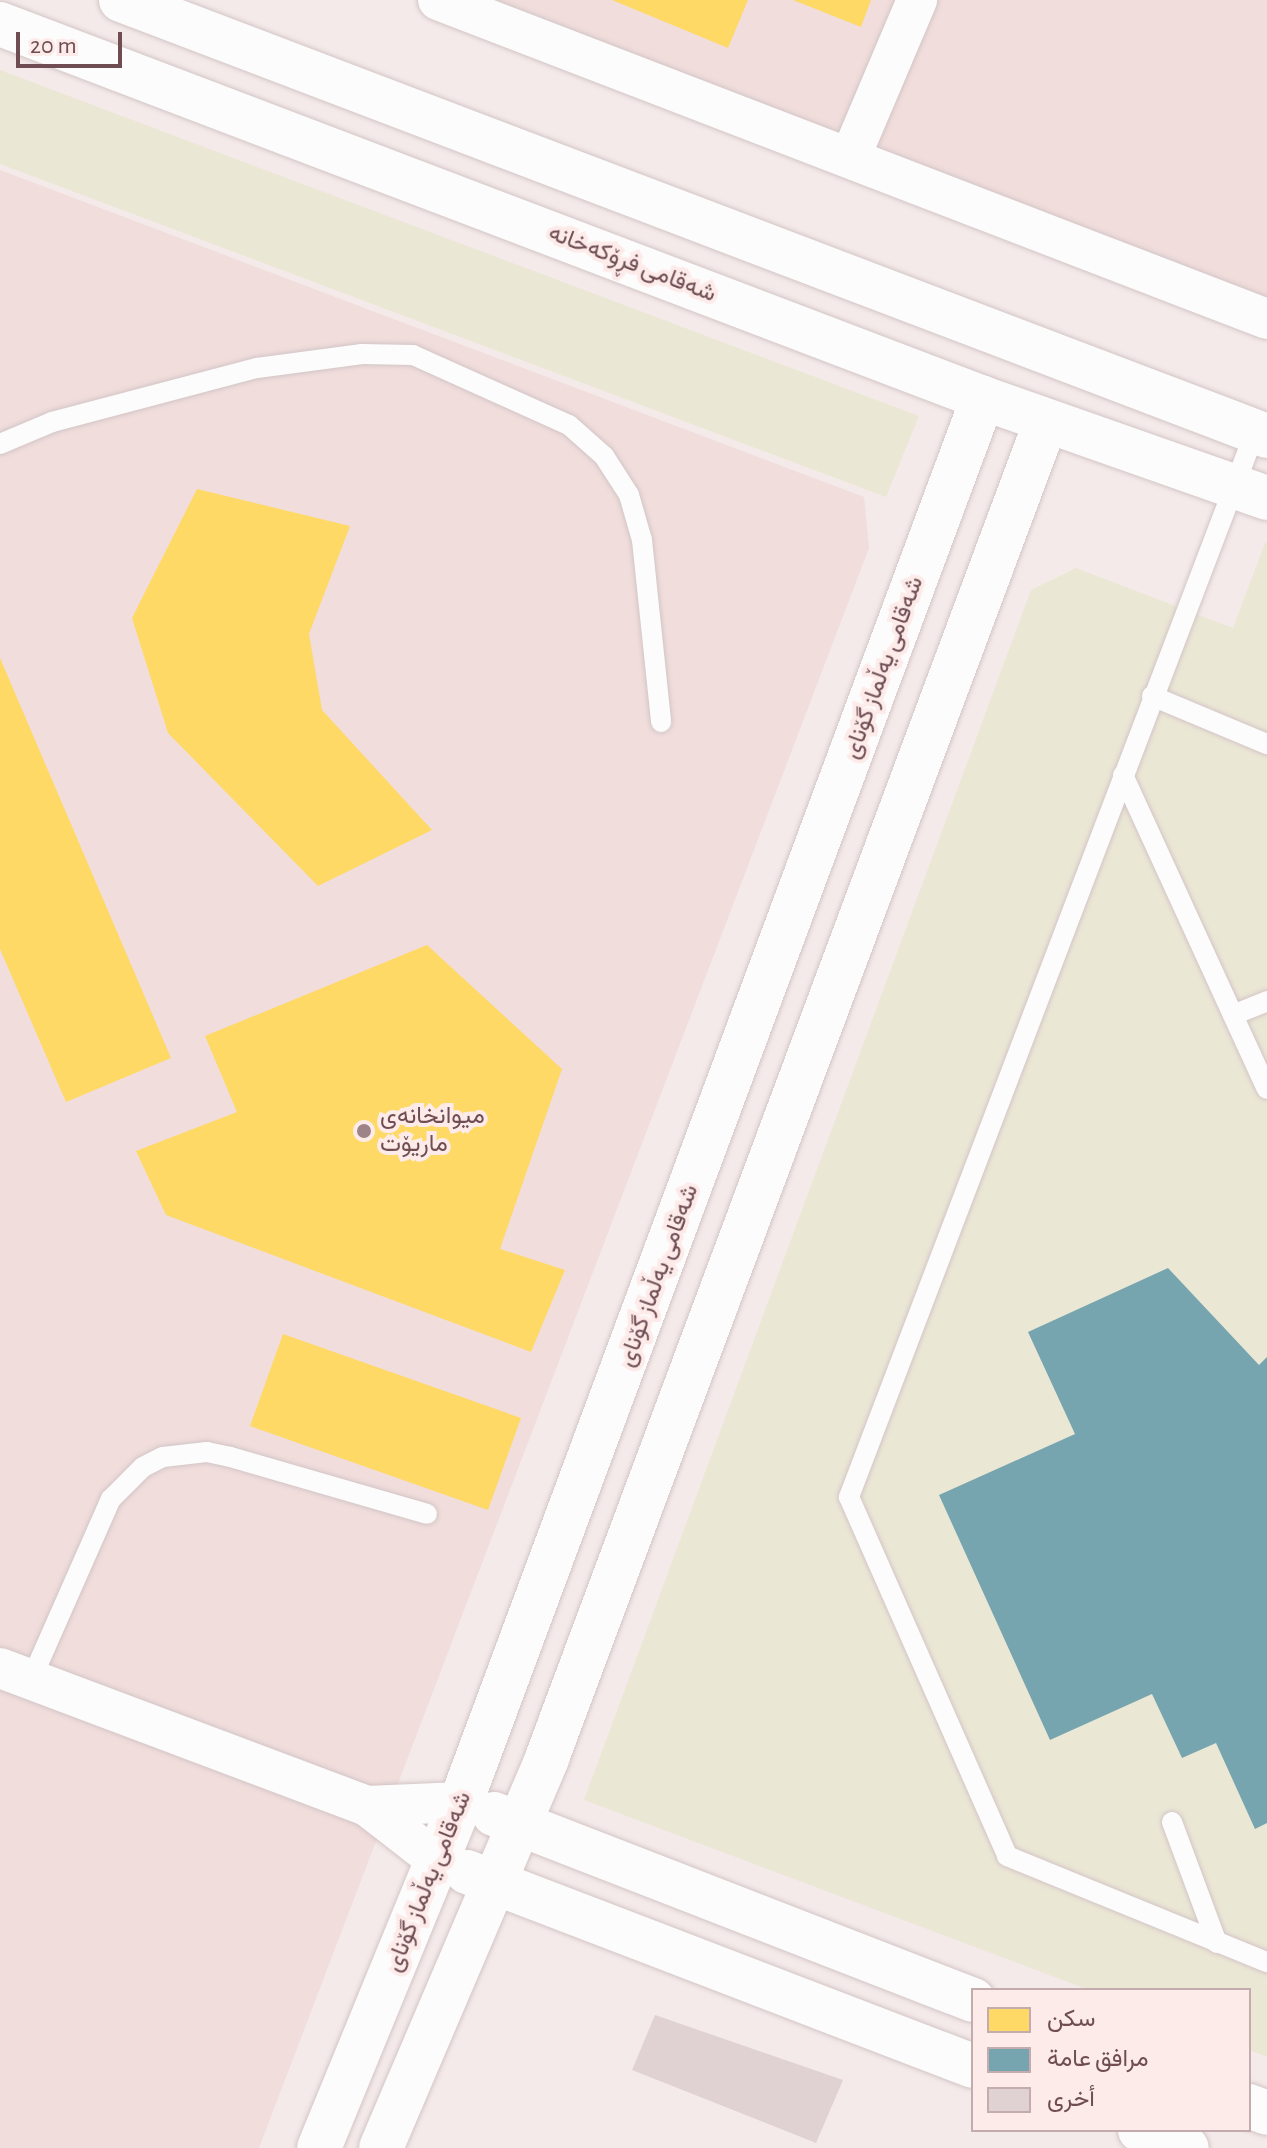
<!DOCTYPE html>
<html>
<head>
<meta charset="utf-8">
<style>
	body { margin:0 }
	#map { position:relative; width:1267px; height:2148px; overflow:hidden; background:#f4eae9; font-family:"Alegreya Sans",Vazirmatn,sans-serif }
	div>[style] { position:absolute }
	.residential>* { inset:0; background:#f0dddc }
	.green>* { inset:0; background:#ebe7d5 }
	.homes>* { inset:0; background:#ffd966 }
	.public>* { inset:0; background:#76a5af }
	.building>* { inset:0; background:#e0d2d3 }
	.roads { filter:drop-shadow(0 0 2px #d3c5c6) drop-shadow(0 0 2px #d3c5c6) }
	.service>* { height:20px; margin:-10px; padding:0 10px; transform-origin:10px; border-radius:10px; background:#fdfcfc }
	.minor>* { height:40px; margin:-20px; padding:0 20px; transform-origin:20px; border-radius:20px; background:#fdfcfc }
	.tertiary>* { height:44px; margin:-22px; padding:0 22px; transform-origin:22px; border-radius:22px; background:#fdfcfc }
	.secondary>* { height:44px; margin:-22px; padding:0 22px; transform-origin:22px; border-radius:22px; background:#fdfcfc }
	.dots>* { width:22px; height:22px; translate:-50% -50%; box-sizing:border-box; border:4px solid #fdebea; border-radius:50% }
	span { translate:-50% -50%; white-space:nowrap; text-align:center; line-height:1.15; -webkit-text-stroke:8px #fdebea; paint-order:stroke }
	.street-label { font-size:24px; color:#6f4d53 }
	.poi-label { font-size:24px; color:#6f4d53 }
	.left { translate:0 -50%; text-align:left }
	.legend { position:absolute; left:971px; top:1988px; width:280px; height:144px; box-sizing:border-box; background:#fdebea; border:2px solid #c4acae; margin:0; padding:10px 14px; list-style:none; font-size:24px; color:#6f4d53 }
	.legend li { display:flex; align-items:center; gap:16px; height:40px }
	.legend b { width:40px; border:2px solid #c4acae }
	.scale { position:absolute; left:16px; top:32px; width:106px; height:36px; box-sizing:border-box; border:4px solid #6f4d53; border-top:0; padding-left:10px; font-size:24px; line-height:28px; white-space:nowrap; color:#6f4d53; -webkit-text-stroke:6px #fdebea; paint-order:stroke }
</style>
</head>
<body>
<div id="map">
	<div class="residential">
		<div style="clip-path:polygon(431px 0,1267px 0,1267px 311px)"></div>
		<div style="clip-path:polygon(0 170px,864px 497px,869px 548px,259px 2148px,0 2148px)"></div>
	</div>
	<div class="green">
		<div style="clip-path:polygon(0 70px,919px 416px,886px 497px,0 164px)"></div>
		<div style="clip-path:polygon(1265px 543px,1267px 543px,1267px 2057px,1249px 2050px,1249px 1990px,1089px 1990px,584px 1800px,1031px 590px,1076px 568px,1233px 628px)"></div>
	</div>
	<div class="homes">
		<div style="clip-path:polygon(612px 0,748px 0,728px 48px)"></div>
		<div style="clip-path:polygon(793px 0,871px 0,861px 27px)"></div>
		<div style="clip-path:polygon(197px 489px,350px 526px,309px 634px,322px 710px,432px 830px,318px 886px,168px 733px,132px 618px)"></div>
		<div style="clip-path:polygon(0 658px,171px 1058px,66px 1102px,0 949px)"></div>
		<div style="clip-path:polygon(427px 945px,562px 1069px,500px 1249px,565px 1270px,531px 1352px,166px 1215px,136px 1151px,237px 1112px,205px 1036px)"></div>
		<div style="clip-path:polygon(283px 1334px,521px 1418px,488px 1510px,250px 1426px)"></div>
	</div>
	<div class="public">
		<div style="clip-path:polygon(1168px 1268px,1259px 1365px,1267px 1357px,1267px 1823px,1255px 1829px,1216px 1743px,1182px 1758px,1152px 1694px,1050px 1740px,939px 1495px,1075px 1434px,1028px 1332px)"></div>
	</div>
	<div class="building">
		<div style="clip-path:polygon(655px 2015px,843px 2080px,816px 2143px,632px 2070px)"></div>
	</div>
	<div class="roads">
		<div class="service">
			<div style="left:1255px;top:432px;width:1140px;rotate:110.87deg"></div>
			<div style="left:849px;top:1497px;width:392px;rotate:66.2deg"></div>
			<div style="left:1007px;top:1856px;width:281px;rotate:22.2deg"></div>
			<div style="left:0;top:444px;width:56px;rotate:-22.9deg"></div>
			<div style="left:52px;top:422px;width:212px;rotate:-14.8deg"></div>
			<div style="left:257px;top:368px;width:106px;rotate:-7.6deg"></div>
			<div style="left:362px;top:354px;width:51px;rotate:1.1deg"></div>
			<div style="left:413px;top:355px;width:171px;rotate:24.2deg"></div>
			<div style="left:569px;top:425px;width:47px;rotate:41.5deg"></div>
			<div style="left:604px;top:456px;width:46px;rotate:57.3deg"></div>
			<div style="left:629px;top:495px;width:47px;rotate:73.9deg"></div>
			<div style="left:642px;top:540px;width:183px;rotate:84deg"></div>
			<div style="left:1152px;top:696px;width:125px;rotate:22.7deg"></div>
			<div style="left:1123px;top:775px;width:345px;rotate:65.4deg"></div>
			<div style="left:1233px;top:1015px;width:37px;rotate:-22deg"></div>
			<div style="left:31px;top:1680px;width:198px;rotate:-66.2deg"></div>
			<div style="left:111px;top:1499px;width:45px;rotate:-45deg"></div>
			<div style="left:143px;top:1467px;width:22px;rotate:-27deg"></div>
			<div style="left:163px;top:1457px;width:44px;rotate:-6.5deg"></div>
			<div style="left:207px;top:1452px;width:24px;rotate:12deg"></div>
			<div style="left:230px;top:1457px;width:205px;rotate:16.1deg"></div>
			<div style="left:1172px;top:1822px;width:129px;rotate:69.6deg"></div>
		</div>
		<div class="minor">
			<div style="left:438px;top:0;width:888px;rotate:21.05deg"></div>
			<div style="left:850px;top:158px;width:172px;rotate:-67deg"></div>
			<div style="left:0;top:1668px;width:392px;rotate:20.6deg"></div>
			<div style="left:367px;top:1806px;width:90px;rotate:37.8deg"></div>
			<div style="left:367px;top:1806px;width:94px;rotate:-2.4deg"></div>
		</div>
		<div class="tertiary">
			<div style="left:494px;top:1814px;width:514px;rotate:21.22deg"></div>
			<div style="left:467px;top:1872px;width:542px;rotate:20.98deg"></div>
			<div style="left:1249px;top:2106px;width:19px;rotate:21deg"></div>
			<div style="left:1140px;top:2130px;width:50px;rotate:21deg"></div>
			<div style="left:319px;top:2148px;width:374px;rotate:-67.7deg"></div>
			<div style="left:461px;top:1802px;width:1498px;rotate:-69.61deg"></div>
			<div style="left:381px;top:2148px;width:424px;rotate:-66.9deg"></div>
			<div style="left:547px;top:1758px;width:1427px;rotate:-69.53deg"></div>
		</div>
		<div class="secondary">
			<div style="left:121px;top:0;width:1226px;rotate:20.83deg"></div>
			<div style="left:0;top:24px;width:1052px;rotate:20.83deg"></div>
			<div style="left:983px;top:398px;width:301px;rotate:19.4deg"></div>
		</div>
	</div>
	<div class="dots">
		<div style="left:364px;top:1131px;background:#9e8488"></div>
	</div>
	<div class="street-label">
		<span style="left:632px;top:264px;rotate:21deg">شەقامی فڕۆکەخانە</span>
		<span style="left:884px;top:668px;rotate:-70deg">شەقامی یەڵماز گۆنای</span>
		<span style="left:659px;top:1276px;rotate:-70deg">شەقامی یەڵماز گۆنای</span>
		<span style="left:429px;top:1882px;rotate:-68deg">شەقامی یەڵماز گۆنای</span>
	</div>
	<div class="poi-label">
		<span class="left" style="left:380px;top:1131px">میوانخانەی<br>ماریۆت</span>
	</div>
	<ul class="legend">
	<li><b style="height:22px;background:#ffd966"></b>سكن</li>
	<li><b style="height:22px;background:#76a5af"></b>مرافق عامة</li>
	<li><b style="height:22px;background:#e0d2d3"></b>أخرى</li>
	</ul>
	<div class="scale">20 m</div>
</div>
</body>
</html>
